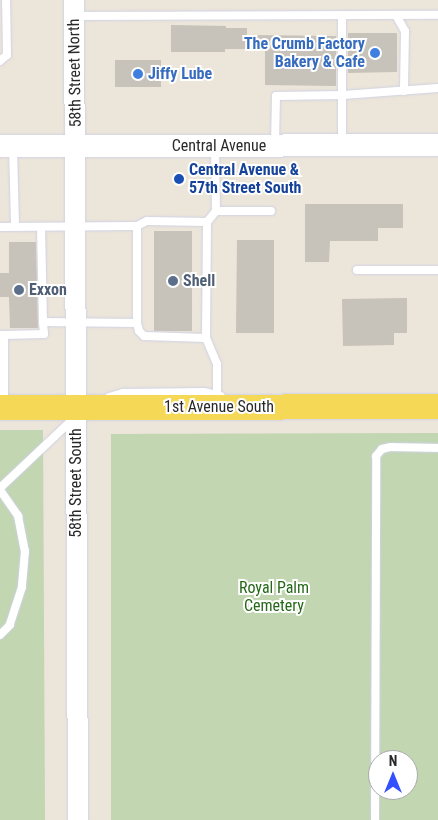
<!DOCTYPE html>
<html>
<head>
<meta charset="utf-8">
<style>
	body { margin:0 }
	#map { position:relative; width:438px; height:820px; overflow:hidden; background:#ece5da; font-family:"Roboto Condensed",sans-serif }
	div>[style] { position:absolute }
	.cemetery>* { inset:0; background:#c1d6b1 }
	.building>* { inset:0; background:#c7c2ba }
	.roads { filter:drop-shadow(0 0 1px #cfd2e3) drop-shadow(0 0 1px #cfd2e3) }
	.service>* { height:8px; margin:-4px; padding:0 4px; transform-origin:4px; border-radius:4px; background:#fff }
	.tertiary>* { height:20px; margin:-10px; padding:0 10px; transform-origin:10px; border-radius:10px; background:#fff }
	.secondary>* { height:22px; margin:-11px; padding:0 11px; transform-origin:11px; border-radius:11px; background:#fff }
	.primary>* { height:25px; margin:-12.5px; padding:0 12.5px; transform-origin:12.5px; border-radius:12.5px; background:#f5d856 }
	.dots>* { width:14px; height:14px; translate:-50% -50%; box-sizing:border-box; border:2px solid #fff; border-radius:50% }
	span { translate:-50% -50%; white-space:nowrap; text-align:center; line-height:1.15; -webkit-text-stroke:4px #fff; paint-order:stroke }
	.shop-label { font-size:16px; color:#366cbe; font-weight:700 }
	.right { translate:-100% -50%; text-align:right }
	.left { translate:0 -50%; text-align:left }
	.street-label { font-size:16px; color:#292929 }
	.transit-label { font-size:16px; color:#164399; font-weight:700 }
	.service-label { font-size:16px; color:#4e5e75; font-weight:700 }
	.park-label { font-size:16px; color:#246817 }
	.north { position:absolute; left:368px; top:750px; width:50px; height:50px; box-sizing:border-box; background:#fff; border:1px solid #a9a9a9; border-radius:50%; rotate:0deg; font-size:14px; font-weight:700; line-height:20px; text-align:center; color:#292929 }
	.north::after { content:''; display:block; margin:auto; width:18px; height:22px; background:#344fff; clip-path:polygon(50% 0,100% 100%,50% 72%,0 100%) }
</style>
</head>
<body>
<div id="map">
	<div class="cemetery">
		<div style="clip-path:polygon(0 430px,43px 430px,45px 820px,0 820px)"></div>
		<div style="clip-path:polygon(evenodd,438px 433px,438px 820px,111px 820px,111px 434px,438px 433px,378px 760px,408px 760px,408px 790px,378px 790px,378px 760px)"></div>
	</div>
	<div class="building">
		<div style="clip-path:polygon(171px 25px,226px 26px,226px 28px,247px 28px,247px 35px,336px 36px,336px 86px,265px 85px,265px 49px,225px 49px,225px 52px,171px 52px)"></div>
		<div style="clip-path:polygon(348px 33px,397px 33px,397px 72px,348px 73px)"></div>
		<div style="clip-path:polygon(115px 60px,161px 60px,161px 87px,115px 87px)"></div>
		<div style="clip-path:polygon(305px 204px,403px 204px,403px 228px,378px 228px,378px 241px,330px 241px,329px 262px,305px 262px)"></div>
		<div style="clip-path:polygon(154px 231px,192px 231px,192px 331px,154px 331px)"></div>
		<div style="clip-path:polygon(237px 240px,274px 240px,274px 333px,236px 333px)"></div>
		<div style="clip-path:polygon(9px 242px,36px 242px,38px 328px,10px 328px,9px 297px,0 297px,0 273px,9px 273px)"></div>
		<div style="clip-path:polygon(407px 298px,407px 333px,394px 333px,394px 345px,343px 346px,342px 299px)"></div>
	</div>
	<div class="roads">
		<div class="service">
			<div style="left:342px;top:15px;width:128px;rotate:90deg"></div>
			<div style="left:396px;top:15px;width:18px;rotate:61deg"></div>
			<div style="left:405px;top:31px;width:60px;rotate:91deg"></div>
			<div style="left:75px;top:16px;width:363px;rotate:-0.2deg"></div>
			<div style="left:0;top:61px;width:9px;rotate:-41deg"></div>
			<div style="left:7px;top:55px;width:55px;rotate:-91deg"></div>
			<div style="left:275px;top:144px;width:48px;rotate:-88.8deg"></div>
			<div style="left:276px;top:96px;width:67px;rotate:-0.9deg"></div>
			<div style="left:343px;top:95px;width:95px;rotate:-4.2deg"></div>
			<div style="left:13px;top:148px;width:79px;rotate:88.5deg"></div>
			<div style="left:215px;top:148px;width:63px;rotate:89.1deg"></div>
			<div style="left:216px;top:211px;width:14px;rotate:129deg"></div>
			<div style="left:207px;top:222px;width:116px;rotate:90.5deg"></div>
			<div style="left:206px;top:338px;width:28px;rotate:67deg"></div>
			<div style="left:217px;top:364px;width:32px;rotate:90deg"></div>
			<div style="left:216px;top:211px;width:55px"></div>
			<div style="left:0;top:227px;width:137px;rotate:-0.4deg"></div>
			<div style="left:137px;top:226px;width:11px;rotate:-27deg"></div>
			<div style="left:147px;top:221px;width:60px;rotate:1deg"></div>
			<div style="left:41px;top:227px;width:95px;rotate:88.8deg"></div>
			<div style="left:357px;top:270px;width:81px"></div>
			<div style="left:137px;top:323px;width:8px;rotate:76deg"></div>
			<div style="left:139px;top:331px;width:7px;rotate:45deg"></div>
			<div style="left:144px;top:336px;width:62px;rotate:1.8deg"></div>
			<div style="left:0;top:335px;width:4px"></div>
			<div style="left:4px;top:335px;width:69px;rotate:90deg"></div>
			<div style="left:4px;top:335px;width:40px;rotate:-1.4deg"></div>
			<div style="left:44px;top:334px;width:12px;rotate:-95deg"></div>
			<div style="left:43px;top:322px;width:94px;rotate:0.6deg"></div>
			<div style="left:137px;top:323px;width:97px;rotate:-90deg"></div>
			<div style="left:109px;top:397px;width:15px;rotate:-16deg"></div>
			<div style="left:123px;top:393px;width:81px;rotate:-0.7deg"></div>
			<div style="left:204px;top:392px;width:17px;rotate:13deg"></div>
			<div style="left:0;top:488px;width:100px;rotate:-43.4deg"></div>
			<div style="left:0;top:490px;width:32px;rotate:55deg"></div>
			<div style="left:18px;top:516px;width:36px;rotate:79deg"></div>
			<div style="left:25px;top:551px;width:36px;rotate:95deg"></div>
			<div style="left:22px;top:587px;width:40px;rotate:108deg"></div>
			<div style="left:10px;top:625px;width:14px;rotate:135deg"></div>
			<div style="left:375px;top:820px;width:364px;rotate:-89.8deg"></div>
			<div style="left:376px;top:456px;width:9px;rotate:-49deg"></div>
			<div style="left:382px;top:449px;width:9px;rotate:-13deg"></div>
			<div style="left:391px;top:447px;width:47px;rotate:1.2deg"></div>
		</div>
		<div class="tertiary">
			<div style="left:74px;top:0;width:820px;rotate:89.72deg"></div>
		</div>
		<div class="secondary">
			<div style="left:0;top:146px;width:438px;rotate:-0.1deg"></div>
		</div>
		<div class="primary">
			<div style="left:0;top:407px;width:438px;rotate:-0.1deg"></div>
		</div>
	</div>
	<div class="dots">
		<div style="left:375px;top:53px;background:#3f7fe0"></div>
		<div style="left:138px;top:74px;background:#3f7fe0"></div>
		<div style="left:179px;top:179px;background:#1a4fb4"></div>
		<div style="left:173px;top:281px;background:#5c6f8a"></div>
		<div style="left:19px;top:290px;background:#5c6f8a"></div>
	</div>
	<div class="shop-label">
		<span class="right" style="left:365px;top:53px">The Crumb Factory<br>Bakery &amp; Cafe</span>
		<span class="left" style="left:148px;top:74px">Jiffy Lube</span>
	</div>
	<div class="street-label">
		<span style="left:75px;top:73px;rotate:-91deg">58th Street North</span>
		<span style="left:219px;top:146px">Central Avenue</span>
		<span style="left:219px;top:407px">1st Avenue South</span>
		<span style="left:76px;top:483px;rotate:-90deg">58th Street South</span>
	</div>
	<div class="transit-label">
		<span class="left" style="left:189px;top:179px">Central Avenue &amp;<br>57th Street South</span>
	</div>
	<div class="service-label">
		<span class="left" style="left:183px;top:281px">Shell</span>
		<span class="left" style="left:29px;top:290px">Exxon</span>
	</div>
	<div class="park-label">
		<span style="left:274px;top:597px">Royal Palm<br>Cemetery</span>
	</div>
	<div class="north">N</div>
</div>
</body>
</html>
